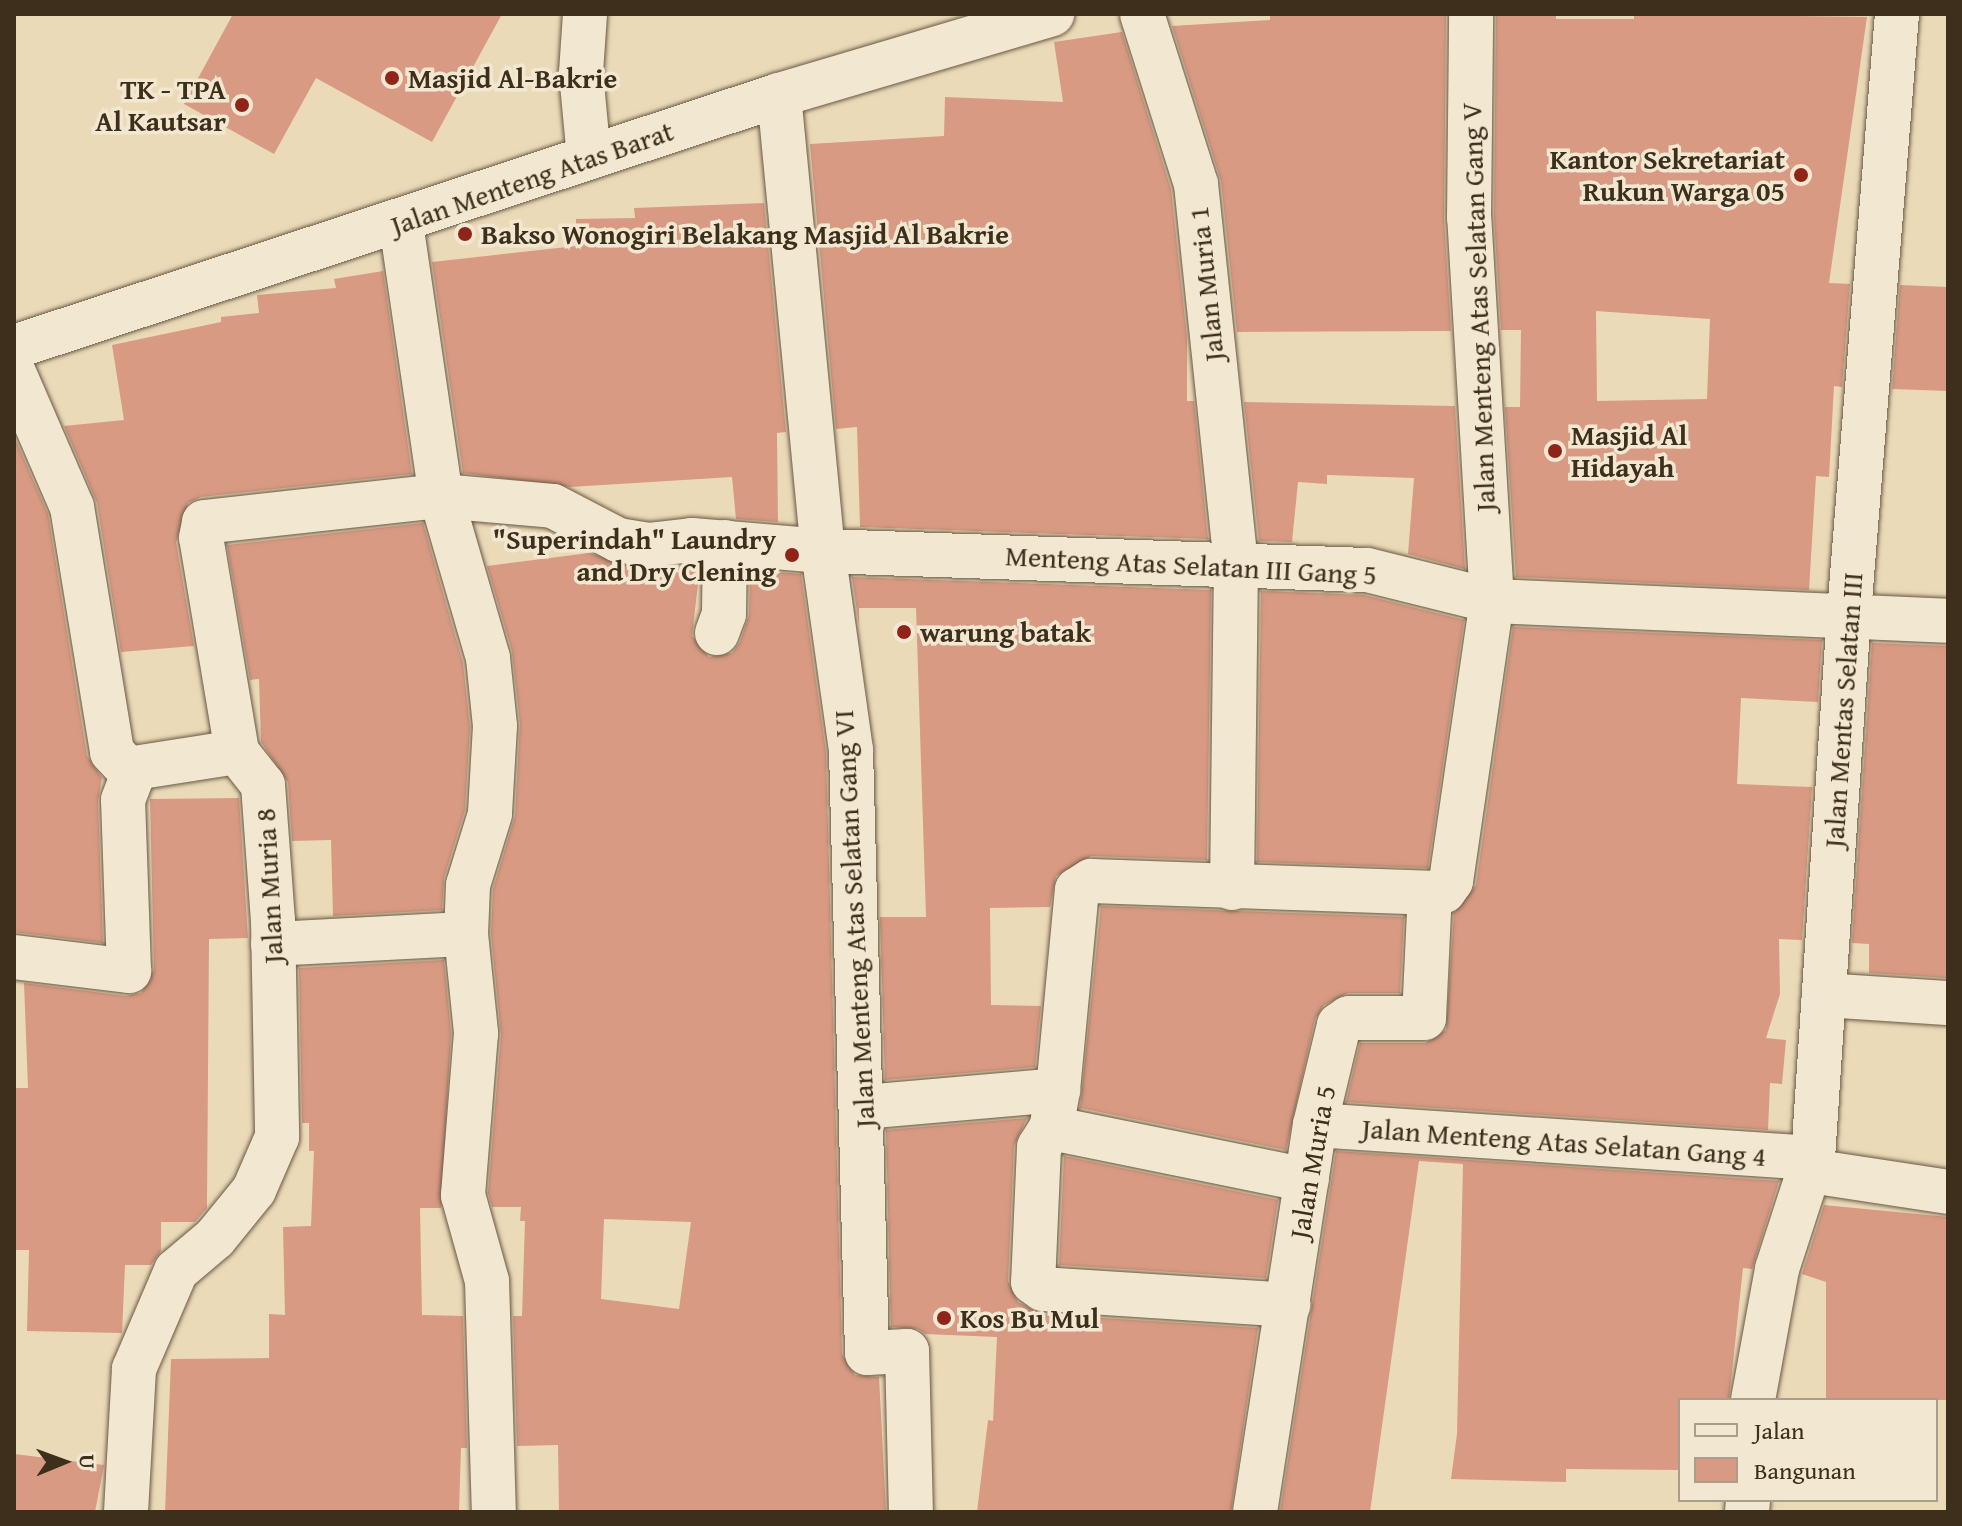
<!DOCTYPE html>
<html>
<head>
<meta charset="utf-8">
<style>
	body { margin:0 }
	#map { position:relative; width:1962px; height:1526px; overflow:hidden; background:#ebdab8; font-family:"Gentium Book Plus",serif }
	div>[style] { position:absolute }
	.building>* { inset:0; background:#d89a83 }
	.roads { filter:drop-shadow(0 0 2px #695943) drop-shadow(0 0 2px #695943) }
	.street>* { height:44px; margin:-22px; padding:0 22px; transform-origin:22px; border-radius:22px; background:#f2e7d1 }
	.secondary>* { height:44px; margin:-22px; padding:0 22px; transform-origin:22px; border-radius:22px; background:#f2e7d1 }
	.dots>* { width:22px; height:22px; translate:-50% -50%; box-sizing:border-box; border:4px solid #f2e7d1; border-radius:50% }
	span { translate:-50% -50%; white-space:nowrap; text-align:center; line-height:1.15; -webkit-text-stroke:7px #f2e7d1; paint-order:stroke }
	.poi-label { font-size:28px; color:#3e2e1c; font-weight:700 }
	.left { translate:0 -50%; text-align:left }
	.right { translate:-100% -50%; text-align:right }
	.street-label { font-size:28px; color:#3e2e1c }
	.frame { position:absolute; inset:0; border:16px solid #3e2e1c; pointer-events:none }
	.legend { position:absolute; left:1678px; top:1398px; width:260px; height:104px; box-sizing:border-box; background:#f2e7d1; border:2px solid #aa9d89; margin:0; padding:10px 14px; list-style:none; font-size:24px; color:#3e2e1c }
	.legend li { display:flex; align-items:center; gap:16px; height:40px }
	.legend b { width:40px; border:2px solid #aa9d89 }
	.north { position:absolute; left:24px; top:1422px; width:80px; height:80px; -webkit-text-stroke:6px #f2e7d1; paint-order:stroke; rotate:89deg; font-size:22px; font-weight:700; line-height:32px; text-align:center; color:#3e2e1c }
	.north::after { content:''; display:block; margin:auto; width:28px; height:36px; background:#3e2e1c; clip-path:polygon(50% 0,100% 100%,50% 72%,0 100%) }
</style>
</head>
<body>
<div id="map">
	<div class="building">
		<div style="clip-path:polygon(233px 14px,502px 14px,432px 142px,316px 78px,274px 154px,184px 104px)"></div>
		<div style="clip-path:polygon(1270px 14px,1446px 14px,1444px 218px,1451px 331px,1237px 332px,1221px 181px,1172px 26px,1270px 20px)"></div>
		<div style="clip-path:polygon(evenodd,1496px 14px,1556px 14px,1556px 19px,1634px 19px,1634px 14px,1867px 17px,1829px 283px,1850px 284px,1842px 387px,1834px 386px,1829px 477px,1816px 476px,1809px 590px,1516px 577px,1505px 407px,1520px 407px,1521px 330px,1501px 330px,1494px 217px,1496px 14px,1596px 311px,1710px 319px,1707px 399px,1597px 401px,1596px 311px)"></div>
		<div style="clip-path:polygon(1122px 32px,1171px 189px,1187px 338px,1187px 401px,1194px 401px,1208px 539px,860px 527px,857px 427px,836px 429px,810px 144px,944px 136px,945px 97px,1063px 102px,1054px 42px)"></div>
		<div style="clip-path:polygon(764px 203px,786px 432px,777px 433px,778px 522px,736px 519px,732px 477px,570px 487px,463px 473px,432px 262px,576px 246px,576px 219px,635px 218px,634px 208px)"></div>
		<div style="clip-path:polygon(383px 271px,412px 474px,201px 497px,188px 503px,176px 542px,194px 646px,121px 652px,97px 503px,64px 426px,124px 420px,112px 345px,221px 322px,221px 317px,259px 313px,257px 295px,336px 288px,334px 279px)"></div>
		<div style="clip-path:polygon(1900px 285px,1948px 287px,1948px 391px,1892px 389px)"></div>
		<div style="clip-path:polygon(1244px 402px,1455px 406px,1465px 569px,1408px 554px,1414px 478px,1327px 475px,1327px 484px,1298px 482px,1292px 542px,1259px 541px)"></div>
		<div style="clip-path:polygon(14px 436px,48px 514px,87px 756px,102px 778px,98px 801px,103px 943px,14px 932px)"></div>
		<div style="clip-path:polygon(423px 523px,463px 663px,470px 727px,465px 810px,444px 878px,442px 910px,333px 916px,331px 840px,292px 841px,288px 782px,261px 742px,259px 679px,250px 680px,227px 545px)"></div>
		<div style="clip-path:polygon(evenodd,589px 553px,644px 570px,700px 566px,692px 636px,709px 657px,732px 653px,740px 642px,749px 615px,750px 570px,801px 574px,826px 752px,842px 1354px,855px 1375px,879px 1377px,886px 1512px,559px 1512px,558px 1445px,517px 1446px,513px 1316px,522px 1316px,525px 1221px,520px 1221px,521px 1207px,492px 1207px,488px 1193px,501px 1035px,491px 933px,493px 889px,515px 816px,520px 724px,512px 651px,487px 566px,589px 553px,604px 1219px,691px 1222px,679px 1309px,601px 1299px,604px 1219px)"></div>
		<div style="clip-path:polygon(852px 577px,1211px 590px,1207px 860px,1091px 856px,1056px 876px,1050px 907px,990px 908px,991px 1005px,1041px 1006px,1035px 1067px,885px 1080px,880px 917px,926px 917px,916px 608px,859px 608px,859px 625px)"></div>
		<div style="clip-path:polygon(1261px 591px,1364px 595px,1464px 620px,1428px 868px,1257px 862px)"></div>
		<div style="clip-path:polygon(1513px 627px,1822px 640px,1818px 702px,1741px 698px,1737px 784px,1812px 787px,1802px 940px,1779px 939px,1780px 994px,1766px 1038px,1786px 1040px,1782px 1084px,1770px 1083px,1768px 1130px,1346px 1102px,1360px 1043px,1425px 1043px,1446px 1030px,1454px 913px,1476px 885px)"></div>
		<div style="clip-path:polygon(1872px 643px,1948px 646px,1948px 978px,1869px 973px,1869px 944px,1852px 943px)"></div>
		<div style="clip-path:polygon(239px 798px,248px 938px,209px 939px,207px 1208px,195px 1222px,161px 1222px,161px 1251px,151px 1265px,125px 1265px,122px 1333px,27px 1331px,29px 1250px,14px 1250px,14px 1088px,28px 1088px,24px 983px,126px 996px,141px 993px,154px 970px,150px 799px)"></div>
		<div style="clip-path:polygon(1101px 906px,1404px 917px,1400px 993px,1348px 993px,1324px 1005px,1315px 1019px,1286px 1150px,1080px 1108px)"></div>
		<div style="clip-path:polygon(444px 960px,451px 1033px,441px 1208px,420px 1208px,422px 1315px,463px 1316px,467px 1448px,461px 1448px,459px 1512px,165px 1512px,171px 1359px,269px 1358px,269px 1314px,285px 1315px,283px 1227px,311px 1226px,314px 1151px,309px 1151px,309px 1123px,302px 1123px,299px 968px)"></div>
		<div style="clip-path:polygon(1027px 1118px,1014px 1146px,1008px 1281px,1018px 1302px,1041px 1314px,1258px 1328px,1231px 1512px,977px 1512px,988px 1420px,993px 1421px,997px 1337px,925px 1334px,918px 1329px,891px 1327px,886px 1130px)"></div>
		<div style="clip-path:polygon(1336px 1151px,1779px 1181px,1752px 1269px,1743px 1268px,1729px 1400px,1680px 1400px,1680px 1470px,1566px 1469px,1566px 1482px,1451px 1479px,1457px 1434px,1463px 1164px,1419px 1161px,1370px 1512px,1280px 1512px)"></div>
		<div style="clip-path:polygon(1064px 1156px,1278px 1200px,1266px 1278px,1059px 1265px)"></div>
		<div style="clip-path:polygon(1824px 1205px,1948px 1217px,1948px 1400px,1826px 1400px,1826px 1282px,1802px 1274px)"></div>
		<div style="clip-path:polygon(14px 1454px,104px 1465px,95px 1512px,14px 1512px)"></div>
	</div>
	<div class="roads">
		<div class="street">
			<div style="left:585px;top:14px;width:59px;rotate:93.9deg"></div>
			<div style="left:581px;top:73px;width:85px;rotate:84.6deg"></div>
			<div style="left:1142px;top:14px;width:178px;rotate:72.4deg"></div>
			<div style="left:1196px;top:184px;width:380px;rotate:84deg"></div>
			<div style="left:1236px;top:562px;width:326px;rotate:90.7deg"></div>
			<div style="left:779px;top:95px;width:458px;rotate:84.5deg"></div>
			<div style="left:823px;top:551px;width:201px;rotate:82deg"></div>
			<div style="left:851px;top:750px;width:603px;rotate:88.48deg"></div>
			<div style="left:867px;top:1353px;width:40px;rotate:-2.9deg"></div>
			<div style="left:907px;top:1351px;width:161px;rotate:88.6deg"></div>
			<div style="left:401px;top:223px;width:276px;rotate:81.7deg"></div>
			<div style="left:441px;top:496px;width:169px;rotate:73.8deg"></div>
			<div style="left:488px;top:658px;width:68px;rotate:84.1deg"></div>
			<div style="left:495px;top:726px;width:88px;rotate:93.3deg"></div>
			<div style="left:490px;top:814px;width:74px;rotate:107.2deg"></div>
			<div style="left:468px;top:885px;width:49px;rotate:92.3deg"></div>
			<div style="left:466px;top:934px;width:100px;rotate:84.2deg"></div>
			<div style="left:476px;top:1033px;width:163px;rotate:94.6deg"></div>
			<div style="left:463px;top:1195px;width:89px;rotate:74.4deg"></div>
			<div style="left:487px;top:1281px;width:231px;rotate:88.3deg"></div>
			<div style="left:14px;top:373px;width:146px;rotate:66.6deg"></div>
			<div style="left:72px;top:507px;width:248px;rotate:80.7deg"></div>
			<div style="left:112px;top:752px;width:23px;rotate:47deg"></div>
			<div style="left:128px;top:769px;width:110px;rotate:-8.9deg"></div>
			<div style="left:237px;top:752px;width:42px;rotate:51.8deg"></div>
			<div style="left:263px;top:785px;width:135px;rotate:85.8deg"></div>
			<div style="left:273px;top:920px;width:217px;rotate:88.9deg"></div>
			<div style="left:277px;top:1137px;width:58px;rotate:113.5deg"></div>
			<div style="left:254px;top:1190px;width:62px;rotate:129.1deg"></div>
			<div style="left:215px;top:1238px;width:51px;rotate:139.8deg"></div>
			<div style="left:176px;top:1271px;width:107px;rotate:113.2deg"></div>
			<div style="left:134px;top:1369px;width:143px;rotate:93.2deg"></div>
			<div style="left:717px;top:633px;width:20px;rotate:-70deg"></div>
			<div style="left:724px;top:614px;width:72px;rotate:-89.2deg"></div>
			<div style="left:237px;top:752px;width:217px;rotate:-99.5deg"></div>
			<div style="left:201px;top:538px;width:16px;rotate:-79deg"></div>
			<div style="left:204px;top:522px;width:238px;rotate:-6.3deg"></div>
			<div style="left:441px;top:496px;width:112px;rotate:5.1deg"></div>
			<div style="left:553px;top:506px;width:73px;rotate:27.6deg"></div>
			<div style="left:618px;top:540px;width:30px;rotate:9deg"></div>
			<div style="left:648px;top:545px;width:44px;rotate:-6.5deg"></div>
			<div style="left:692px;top:540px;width:131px;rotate:4.8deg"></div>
			<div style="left:823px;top:551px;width:544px;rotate:2deg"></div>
			<div style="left:1367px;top:570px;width:129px;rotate:13.9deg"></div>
			<div style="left:1492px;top:601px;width:456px;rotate:2.5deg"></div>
			<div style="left:273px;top:944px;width:193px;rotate:-3deg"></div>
			<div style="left:14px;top:957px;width:116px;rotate:6.9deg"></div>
			<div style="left:129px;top:971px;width:171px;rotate:-92deg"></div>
			<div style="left:123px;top:800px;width:34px;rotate:-69deg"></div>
			<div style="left:1824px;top:995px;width:124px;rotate:3.7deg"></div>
			<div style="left:1058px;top:1090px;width:39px;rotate:100deg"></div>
			<div style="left:1051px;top:1128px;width:22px;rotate:122deg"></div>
			<div style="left:1039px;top:1147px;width:135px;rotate:92.5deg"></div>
			<div style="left:1033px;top:1282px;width:12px;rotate:35deg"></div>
			<div style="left:1043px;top:1289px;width:246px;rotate:3.7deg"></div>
			<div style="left:864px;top:1107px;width:195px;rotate:-5deg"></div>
			<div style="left:1058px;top:1090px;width:201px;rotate:-84.6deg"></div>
			<div style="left:1077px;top:890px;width:17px;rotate:-33deg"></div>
			<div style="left:1091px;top:881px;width:339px;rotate:2deg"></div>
			<div style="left:1430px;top:893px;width:14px;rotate:-8deg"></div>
			<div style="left:1444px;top:891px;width:12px;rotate:-55deg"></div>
			<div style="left:1451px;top:881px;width:283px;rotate:-81.7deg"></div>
			<div style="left:1492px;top:601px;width:384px;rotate:-93.4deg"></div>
			<div style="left:1469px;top:218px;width:204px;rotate:-89.4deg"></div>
			<div style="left:1315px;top:1125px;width:499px;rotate:3.8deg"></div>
			<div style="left:1051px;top:1128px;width:261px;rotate:11.5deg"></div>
			<div style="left:1811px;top:1171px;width:139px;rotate:8.7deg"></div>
			<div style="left:1753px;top:1400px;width:133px;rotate:-79.6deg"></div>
			<div style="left:1777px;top:1269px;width:117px;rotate:-72deg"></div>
			<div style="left:1813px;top:1158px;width:546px;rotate:-86.22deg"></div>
			<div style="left:1849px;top:613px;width:601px;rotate:-85.42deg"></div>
			<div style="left:1255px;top:1512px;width:392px;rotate:-81.2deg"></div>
			<div style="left:1315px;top:1125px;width:103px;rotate:-76.5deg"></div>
			<div style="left:1339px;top:1025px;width:12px;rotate:-35deg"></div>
			<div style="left:1349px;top:1018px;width:75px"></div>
			<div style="left:1424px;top:1018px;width:125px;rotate:-87.3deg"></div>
			<div style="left:1747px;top:1512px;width:12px;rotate:-85deg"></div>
		</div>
		<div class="secondary">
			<div style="left:14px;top:347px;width:805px;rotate:-18.23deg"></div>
			<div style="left:779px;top:95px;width:285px;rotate:-16.5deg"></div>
		</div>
	</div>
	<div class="dots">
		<div style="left:392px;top:78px;background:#8f2418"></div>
		<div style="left:242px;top:105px;background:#8f2418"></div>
		<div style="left:1801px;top:175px;background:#8f2418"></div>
		<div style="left:465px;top:234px;background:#8f2418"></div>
		<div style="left:1555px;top:451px;background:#8f2418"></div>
		<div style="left:792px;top:555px;background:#8f2418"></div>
		<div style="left:904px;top:632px;background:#8f2418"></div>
		<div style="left:944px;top:1318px;background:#8f2418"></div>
	</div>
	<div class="poi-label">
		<span class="left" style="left:408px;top:78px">Masjid Al-Bakrie</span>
		<span class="right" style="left:226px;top:105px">TK - TPA<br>Al Kautsar</span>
		<span class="right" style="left:1785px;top:175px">Kantor Sekretariat<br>Rukun Warga 05</span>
		<span class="left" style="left:481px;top:234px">Bakso Wonogiri Belakang Masjid Al Bakrie</span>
		<span class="left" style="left:1571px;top:451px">Masjid Al<br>Hidayah</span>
		<span class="right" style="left:776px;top:555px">"Superindah" Laundry<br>and Dry Clening</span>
		<span class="left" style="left:920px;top:632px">warung batak</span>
		<span class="left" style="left:960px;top:1318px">Kos Bu Mul</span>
	</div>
	<div class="street-label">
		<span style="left:532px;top:178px;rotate:-19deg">Jalan Menteng Atas Barat</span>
		<span style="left:1206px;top:284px;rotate:-96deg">Jalan Muria 1</span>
		<span style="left:1478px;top:307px;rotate:-92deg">Jalan Menteng Atas Selatan Gang V</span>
		<span style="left:1191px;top:565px;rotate:3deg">Menteng Atas Selatan III Gang 5</span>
		<span style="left:1843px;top:710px;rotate:-86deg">Jalan Mentas Selatan III</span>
		<span style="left:269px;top:886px;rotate:-93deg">Jalan Muria 8</span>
		<span style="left:854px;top:919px;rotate:-93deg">Jalan Menteng Atas Selatan Gang VI</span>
		<span style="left:1564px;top:1142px;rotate:4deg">Jalan Menteng Atas Selatan Gang 4</span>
		<span style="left:1312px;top:1162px;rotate:-80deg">Jalan Muria 5</span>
	</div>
	<div class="frame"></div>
	<ul class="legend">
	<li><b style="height:10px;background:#f2e7d1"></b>Jalan</li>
	<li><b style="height:22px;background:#d89a83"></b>Bangunan</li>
	</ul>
	<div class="north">U</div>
</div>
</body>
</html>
